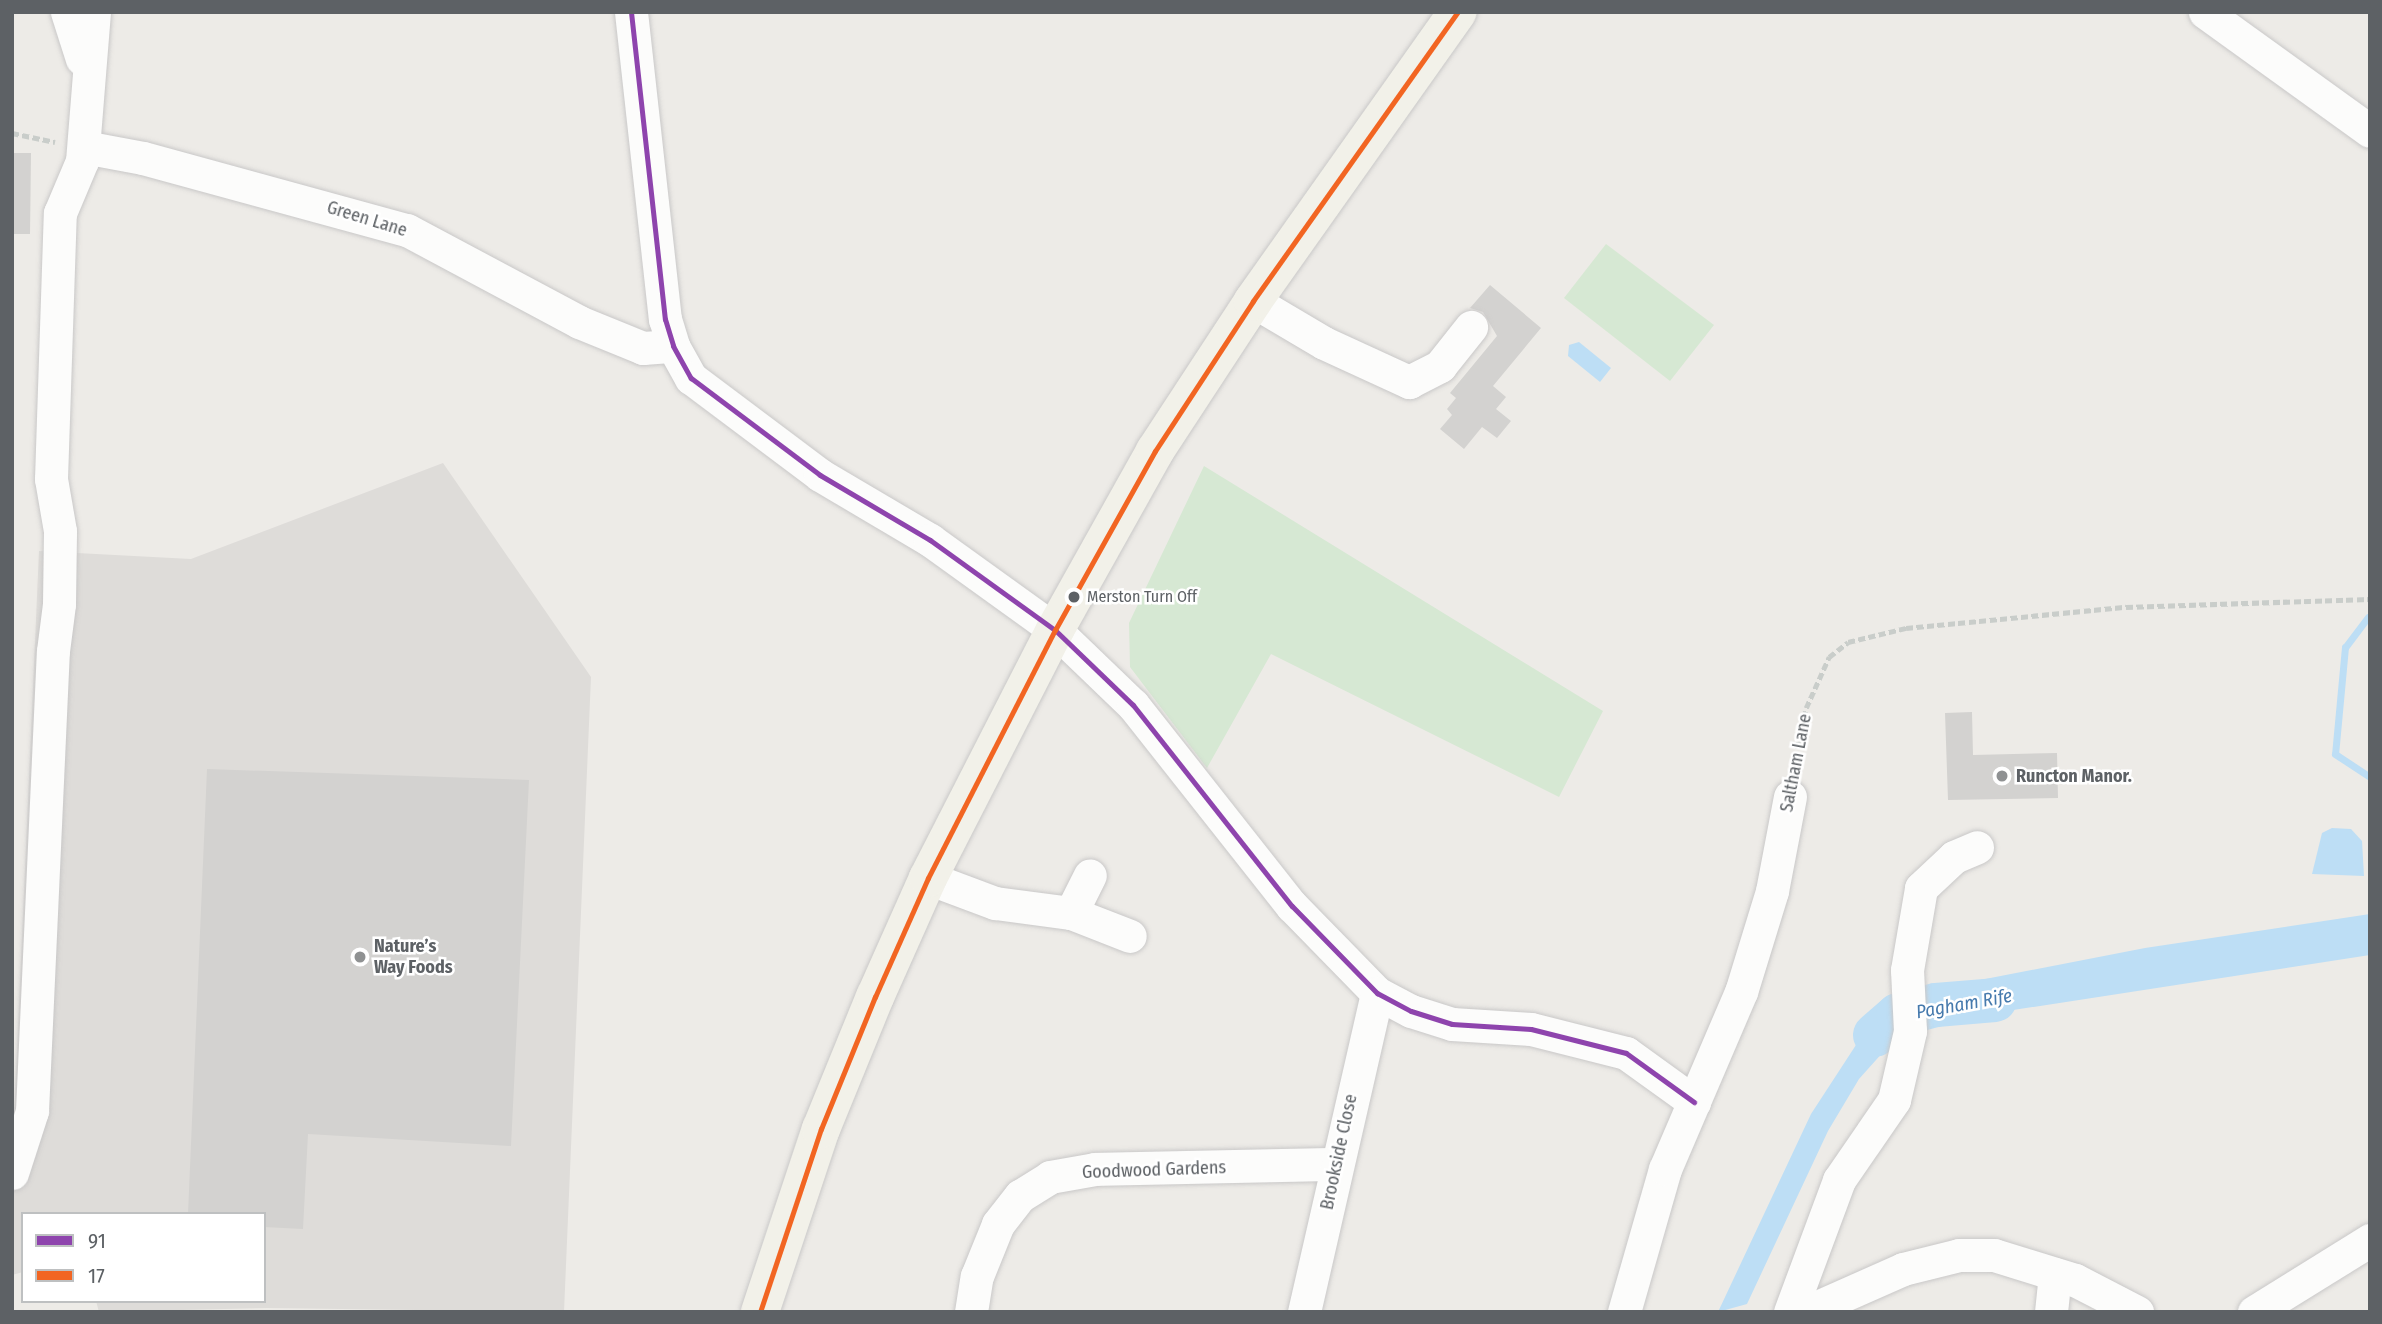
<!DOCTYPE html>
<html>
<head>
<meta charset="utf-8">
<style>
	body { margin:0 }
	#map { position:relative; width:2382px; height:1324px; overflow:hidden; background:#edebe7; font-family:"Fira Sans Condensed",sans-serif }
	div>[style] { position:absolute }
	.industrial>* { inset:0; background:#dedcd9 }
	.green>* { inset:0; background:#d6e8d3 }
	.water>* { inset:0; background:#bddef5 }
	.stream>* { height:7px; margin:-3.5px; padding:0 3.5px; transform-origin:3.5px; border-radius:3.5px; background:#bddef5 }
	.river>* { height:44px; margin:-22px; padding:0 22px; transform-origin:22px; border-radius:22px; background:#bddef5 }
	.building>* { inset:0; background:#d3d2d0 }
	.path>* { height:4.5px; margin-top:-2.25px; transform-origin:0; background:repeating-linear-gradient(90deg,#c9cdca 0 7px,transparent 0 10.5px) }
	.roads { filter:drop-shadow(0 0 2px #c9c8c8) drop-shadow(0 0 2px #c9c8c8) }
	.minor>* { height:33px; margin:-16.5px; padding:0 16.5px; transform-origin:16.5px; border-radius:16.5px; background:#fcfcfb }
	.major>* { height:38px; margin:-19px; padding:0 19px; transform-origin:19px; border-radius:19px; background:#f2f1e9 }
	.bus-1>* { height:5px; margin:-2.5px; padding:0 2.5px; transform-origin:2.5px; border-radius:2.5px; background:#8e44ad }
	.bus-2>* { height:5px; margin:-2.5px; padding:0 2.5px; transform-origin:2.5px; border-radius:2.5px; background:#f26522 }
	.dots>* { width:19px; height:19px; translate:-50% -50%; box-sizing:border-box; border:4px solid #fff; border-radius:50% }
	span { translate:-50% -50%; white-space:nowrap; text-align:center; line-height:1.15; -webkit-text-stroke:5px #fff; paint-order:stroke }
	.bus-label { font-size:16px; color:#5d6165 }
	.left { translate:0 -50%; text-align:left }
	.street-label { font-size:18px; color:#5d6165 }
	.poi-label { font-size:18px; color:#5d6165; font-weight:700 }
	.water-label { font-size:19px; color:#467aad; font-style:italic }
	.frame { position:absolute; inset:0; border:14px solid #5d6165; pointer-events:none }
	.legend { position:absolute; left:21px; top:1212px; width:245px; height:91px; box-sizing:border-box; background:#fff; border:2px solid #bec0c1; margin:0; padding:9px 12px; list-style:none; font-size:21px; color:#5d6165 }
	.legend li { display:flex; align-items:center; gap:14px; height:35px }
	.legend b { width:35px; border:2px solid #bec0c1 }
</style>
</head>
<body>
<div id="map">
	<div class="industrial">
		<div style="clip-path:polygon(443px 463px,591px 677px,564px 1312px,267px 1308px,99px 1312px,96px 1301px,264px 1301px,264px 1214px,23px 1214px,23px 1272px,12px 1275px,12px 1165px,39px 551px,191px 559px)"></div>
	</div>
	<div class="green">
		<div style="clip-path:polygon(1606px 244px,1714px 325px,1670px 381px,1564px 298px)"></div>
		<div style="clip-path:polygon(1204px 466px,1603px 711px,1559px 797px,1271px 654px,1207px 768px,1130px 667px,1129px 623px)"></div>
	</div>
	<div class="water">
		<div style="clip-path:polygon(1579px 342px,1611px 368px,1600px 382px,1568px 356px,1569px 345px)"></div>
		<div style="clip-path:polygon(2332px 828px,2351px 829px,2362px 841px,2364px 876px,2312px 874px,2322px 833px)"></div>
		<div style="clip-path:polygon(2370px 914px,2370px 955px,1936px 1022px,1939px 988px,2145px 948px)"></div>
		<div style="clip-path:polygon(1900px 1003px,1893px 1041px,1859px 1079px,1828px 1131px,1747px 1304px,1718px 1312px,1811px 1114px,1869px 1025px)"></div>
	</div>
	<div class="stream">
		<div style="left:2368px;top:617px;width:38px;rotate:127deg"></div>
		<div style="left:2345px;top:647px;width:107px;rotate:95.3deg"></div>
		<div style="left:2335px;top:754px;width:42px;rotate:33.3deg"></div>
	</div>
	<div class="river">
		<div style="left:1875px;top:1035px;width:30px;rotate:-41deg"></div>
		<div style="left:1898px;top:1015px;width:39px;rotate:-15deg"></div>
		<div style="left:1936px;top:1005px;width:59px;rotate:-4.8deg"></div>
	</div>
	<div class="building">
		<div style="clip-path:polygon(12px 153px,31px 153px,30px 234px,12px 234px)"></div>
		<div style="clip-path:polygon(1490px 285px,1541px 328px,1493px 386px,1506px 397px,1496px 409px,1511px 421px,1497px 438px,1482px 427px,1464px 449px,1440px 429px,1452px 415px,1447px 409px,1456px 398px,1450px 393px,1497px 336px,1483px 312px,1470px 308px)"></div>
		<div style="clip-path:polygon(1972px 712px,1973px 755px,2057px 753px,2058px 798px,1948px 800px,1945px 713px)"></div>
		<div style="clip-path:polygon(207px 769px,529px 780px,511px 1146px,308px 1134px,303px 1229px,264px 1227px,264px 1214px,188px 1214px)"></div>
	</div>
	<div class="path">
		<div style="left:12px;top:133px;width:44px;rotate:11.8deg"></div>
		<div style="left:1792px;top:769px;width:63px;rotate:-77.1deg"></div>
		<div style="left:1806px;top:708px;width:56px;rotate:-65.7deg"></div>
		<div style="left:1829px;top:657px;width:24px;rotate:-38deg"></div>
		<div style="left:1848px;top:642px;width:60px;rotate:-13.6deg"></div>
		<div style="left:1906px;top:628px;width:221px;rotate:-5.5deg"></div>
		<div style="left:2126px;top:607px;width:244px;rotate:-1.9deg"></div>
	</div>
	<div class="roads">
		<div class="minor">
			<div style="left:67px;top:12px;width:49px;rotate:72.3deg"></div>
			<div style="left:631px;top:12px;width:309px;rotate:83.7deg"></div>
			<div style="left:665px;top:319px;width:28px;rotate:73deg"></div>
			<div style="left:673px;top:346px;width:37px;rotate:61deg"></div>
			<div style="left:691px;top:378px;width:161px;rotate:36.9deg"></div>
			<div style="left:820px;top:475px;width:128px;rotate:30.6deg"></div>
			<div style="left:930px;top:540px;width:154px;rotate:35.8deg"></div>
			<div style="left:1055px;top:630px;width:108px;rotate:43.9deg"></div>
			<div style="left:1133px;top:705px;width:256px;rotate:51.7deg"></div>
			<div style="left:1292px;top:906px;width:122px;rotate:45.7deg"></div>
			<div style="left:1377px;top:993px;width:38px;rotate:28deg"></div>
			<div style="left:1411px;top:1011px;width:43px;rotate:17.6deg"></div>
			<div style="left:1452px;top:1024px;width:79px;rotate:3.6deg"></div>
			<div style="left:1531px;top:1029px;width:98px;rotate:14.2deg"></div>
			<div style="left:1626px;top:1053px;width:84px;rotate:35.8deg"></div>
			<div style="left:2205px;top:12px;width:203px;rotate:35.8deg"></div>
			<div style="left:84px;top:147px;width:60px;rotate:10.6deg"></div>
			<div style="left:143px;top:158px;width:274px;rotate:15.3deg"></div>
			<div style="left:407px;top:230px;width:195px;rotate:28.1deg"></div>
			<div style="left:579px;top:322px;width:69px;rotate:22.1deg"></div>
			<div style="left:643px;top:348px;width:30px;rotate:-4deg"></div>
			<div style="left:1253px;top:301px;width:82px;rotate:30.6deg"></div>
			<div style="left:1324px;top:343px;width:94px;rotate:24.6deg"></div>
			<div style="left:1409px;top:382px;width:35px;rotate:-27deg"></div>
			<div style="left:1440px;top:366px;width:50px;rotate:-51.5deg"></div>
			<div style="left:928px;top:878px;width:72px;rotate:20.5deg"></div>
			<div style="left:995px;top:903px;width:77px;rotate:7.5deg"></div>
			<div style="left:1071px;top:913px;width:63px;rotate:21.3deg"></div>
			<div style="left:1071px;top:913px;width:42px;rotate:-63.4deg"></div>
			<div style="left:12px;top:1173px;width:65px;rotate:-72.1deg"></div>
			<div style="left:32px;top:1111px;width:460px;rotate:-87.4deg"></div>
			<div style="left:53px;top:651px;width:47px;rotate:-82.7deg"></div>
			<div style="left:59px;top:604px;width:73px;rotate:-89.2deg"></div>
			<div style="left:60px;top:531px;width:53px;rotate:-99.8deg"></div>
			<div style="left:51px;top:479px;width:266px;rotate:-88.1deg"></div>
			<div style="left:60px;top:213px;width:56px;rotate:-67.1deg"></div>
			<div style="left:82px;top:161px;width:149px;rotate:-85.4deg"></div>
			<div style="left:971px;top:1312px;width:36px;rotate:-81deg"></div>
			<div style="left:977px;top:1276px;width:56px;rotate:-68deg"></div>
			<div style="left:998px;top:1224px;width:36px;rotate:-52deg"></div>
			<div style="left:1020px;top:1196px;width:36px;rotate:-32deg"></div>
			<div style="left:1050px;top:1177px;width:46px;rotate:-10.1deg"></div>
			<div style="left:1095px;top:1169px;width:242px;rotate:-1.2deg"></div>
			<div style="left:1304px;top:1312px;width:327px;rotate:-77.1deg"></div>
			<div style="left:1624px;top:1312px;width:149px;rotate:-74deg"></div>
			<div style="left:1665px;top:1169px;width:193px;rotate:-66.8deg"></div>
			<div style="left:1741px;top:992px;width:106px;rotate:-72.9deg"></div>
			<div style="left:1772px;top:891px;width:96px;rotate:-79.2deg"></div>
			<div style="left:1790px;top:1312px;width:141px;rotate:-69.6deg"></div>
			<div style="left:1839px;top:1180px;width:97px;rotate:-55.5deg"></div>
			<div style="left:1894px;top:1100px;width:71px;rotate:-76.9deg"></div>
			<div style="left:1910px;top:1031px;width:61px;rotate:-92.8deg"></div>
			<div style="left:1907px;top:970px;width:83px;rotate:-80.3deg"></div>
			<div style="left:1921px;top:888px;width:45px;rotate:-43.2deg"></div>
			<div style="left:1954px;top:857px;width:25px;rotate:-23deg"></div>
			<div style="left:1806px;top:1312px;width:106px;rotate:-23.9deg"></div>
			<div style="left:1903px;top:1269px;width:58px;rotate:-14deg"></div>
			<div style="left:1959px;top:1255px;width:35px"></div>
			<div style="left:1994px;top:1255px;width:85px;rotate:17.2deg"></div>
			<div style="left:2075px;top:1280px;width:70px;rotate:27.3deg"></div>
			<div style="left:2051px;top:1312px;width:38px;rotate:-84deg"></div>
			<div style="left:2254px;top:1312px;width:137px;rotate:-31.8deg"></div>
		</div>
		<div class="major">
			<div style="left:760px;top:1312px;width:193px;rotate:-71.6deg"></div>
			<div style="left:821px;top:1129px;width:143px;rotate:-67.8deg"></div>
			<div style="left:875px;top:997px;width:130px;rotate:-66deg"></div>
			<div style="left:928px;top:878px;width:279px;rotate:-62.9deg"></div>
			<div style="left:1055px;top:630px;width:205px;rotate:-60.8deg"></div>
			<div style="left:1155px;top:451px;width:179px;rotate:-56.8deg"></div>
			<div style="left:1253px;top:301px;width:354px;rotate:-54.7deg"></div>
		</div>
	</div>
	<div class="bus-1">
		<div style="left:631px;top:12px;width:309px;rotate:83.7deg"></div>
		<div style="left:665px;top:319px;width:28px;rotate:73deg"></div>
		<div style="left:673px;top:346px;width:37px;rotate:61deg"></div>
		<div style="left:691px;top:378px;width:161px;rotate:36.9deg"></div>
		<div style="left:820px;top:475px;width:128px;rotate:30.6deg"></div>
		<div style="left:930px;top:540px;width:154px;rotate:35.8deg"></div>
		<div style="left:1055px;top:630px;width:108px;rotate:43.9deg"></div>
		<div style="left:1133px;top:705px;width:256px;rotate:51.7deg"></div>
		<div style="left:1292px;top:906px;width:122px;rotate:45.7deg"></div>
		<div style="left:1377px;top:993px;width:38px;rotate:28deg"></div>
		<div style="left:1411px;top:1011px;width:43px;rotate:17.6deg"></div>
		<div style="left:1452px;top:1024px;width:79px;rotate:3.6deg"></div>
		<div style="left:1531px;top:1029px;width:98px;rotate:14.2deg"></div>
		<div style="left:1626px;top:1053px;width:84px;rotate:35.8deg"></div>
	</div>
	<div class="bus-2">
		<div style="left:760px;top:1312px;width:193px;rotate:-71.6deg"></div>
		<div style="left:821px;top:1129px;width:143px;rotate:-67.8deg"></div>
		<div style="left:875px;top:997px;width:130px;rotate:-66deg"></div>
		<div style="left:928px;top:878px;width:279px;rotate:-62.9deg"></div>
		<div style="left:1055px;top:630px;width:205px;rotate:-60.8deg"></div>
		<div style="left:1155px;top:451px;width:179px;rotate:-56.8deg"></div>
		<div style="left:1253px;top:301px;width:354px;rotate:-54.7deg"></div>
	</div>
	<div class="dots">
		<div style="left:1074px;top:597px;background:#5d6165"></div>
		<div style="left:2002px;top:776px;background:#8f9192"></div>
		<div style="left:360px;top:957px;background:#8f9192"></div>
	</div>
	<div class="bus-label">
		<span class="left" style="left:1087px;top:597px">Merston Turn Off</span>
	</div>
	<div class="street-label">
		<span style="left:367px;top:219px;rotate:17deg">Green Lane</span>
		<span style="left:1796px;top:763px;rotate:-79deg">Saltham Lane</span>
		<span style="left:1339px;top:1152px;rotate:-78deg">Brookside Close</span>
		<span style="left:1154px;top:1170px;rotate:-2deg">Goodwood Gardens</span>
	</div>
	<div class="poi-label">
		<span class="left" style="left:2016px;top:776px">Runcton Manor.</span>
		<span class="left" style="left:374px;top:957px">Nature’s<br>Way Foods</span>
	</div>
	<div class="water-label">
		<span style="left:1964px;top:1004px;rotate:-10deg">Pagham Rife</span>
	</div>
	<div class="frame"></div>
	<ul class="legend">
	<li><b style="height:9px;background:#8e44ad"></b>91</li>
	<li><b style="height:9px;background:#f26522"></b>17</li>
	</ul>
</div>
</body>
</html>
